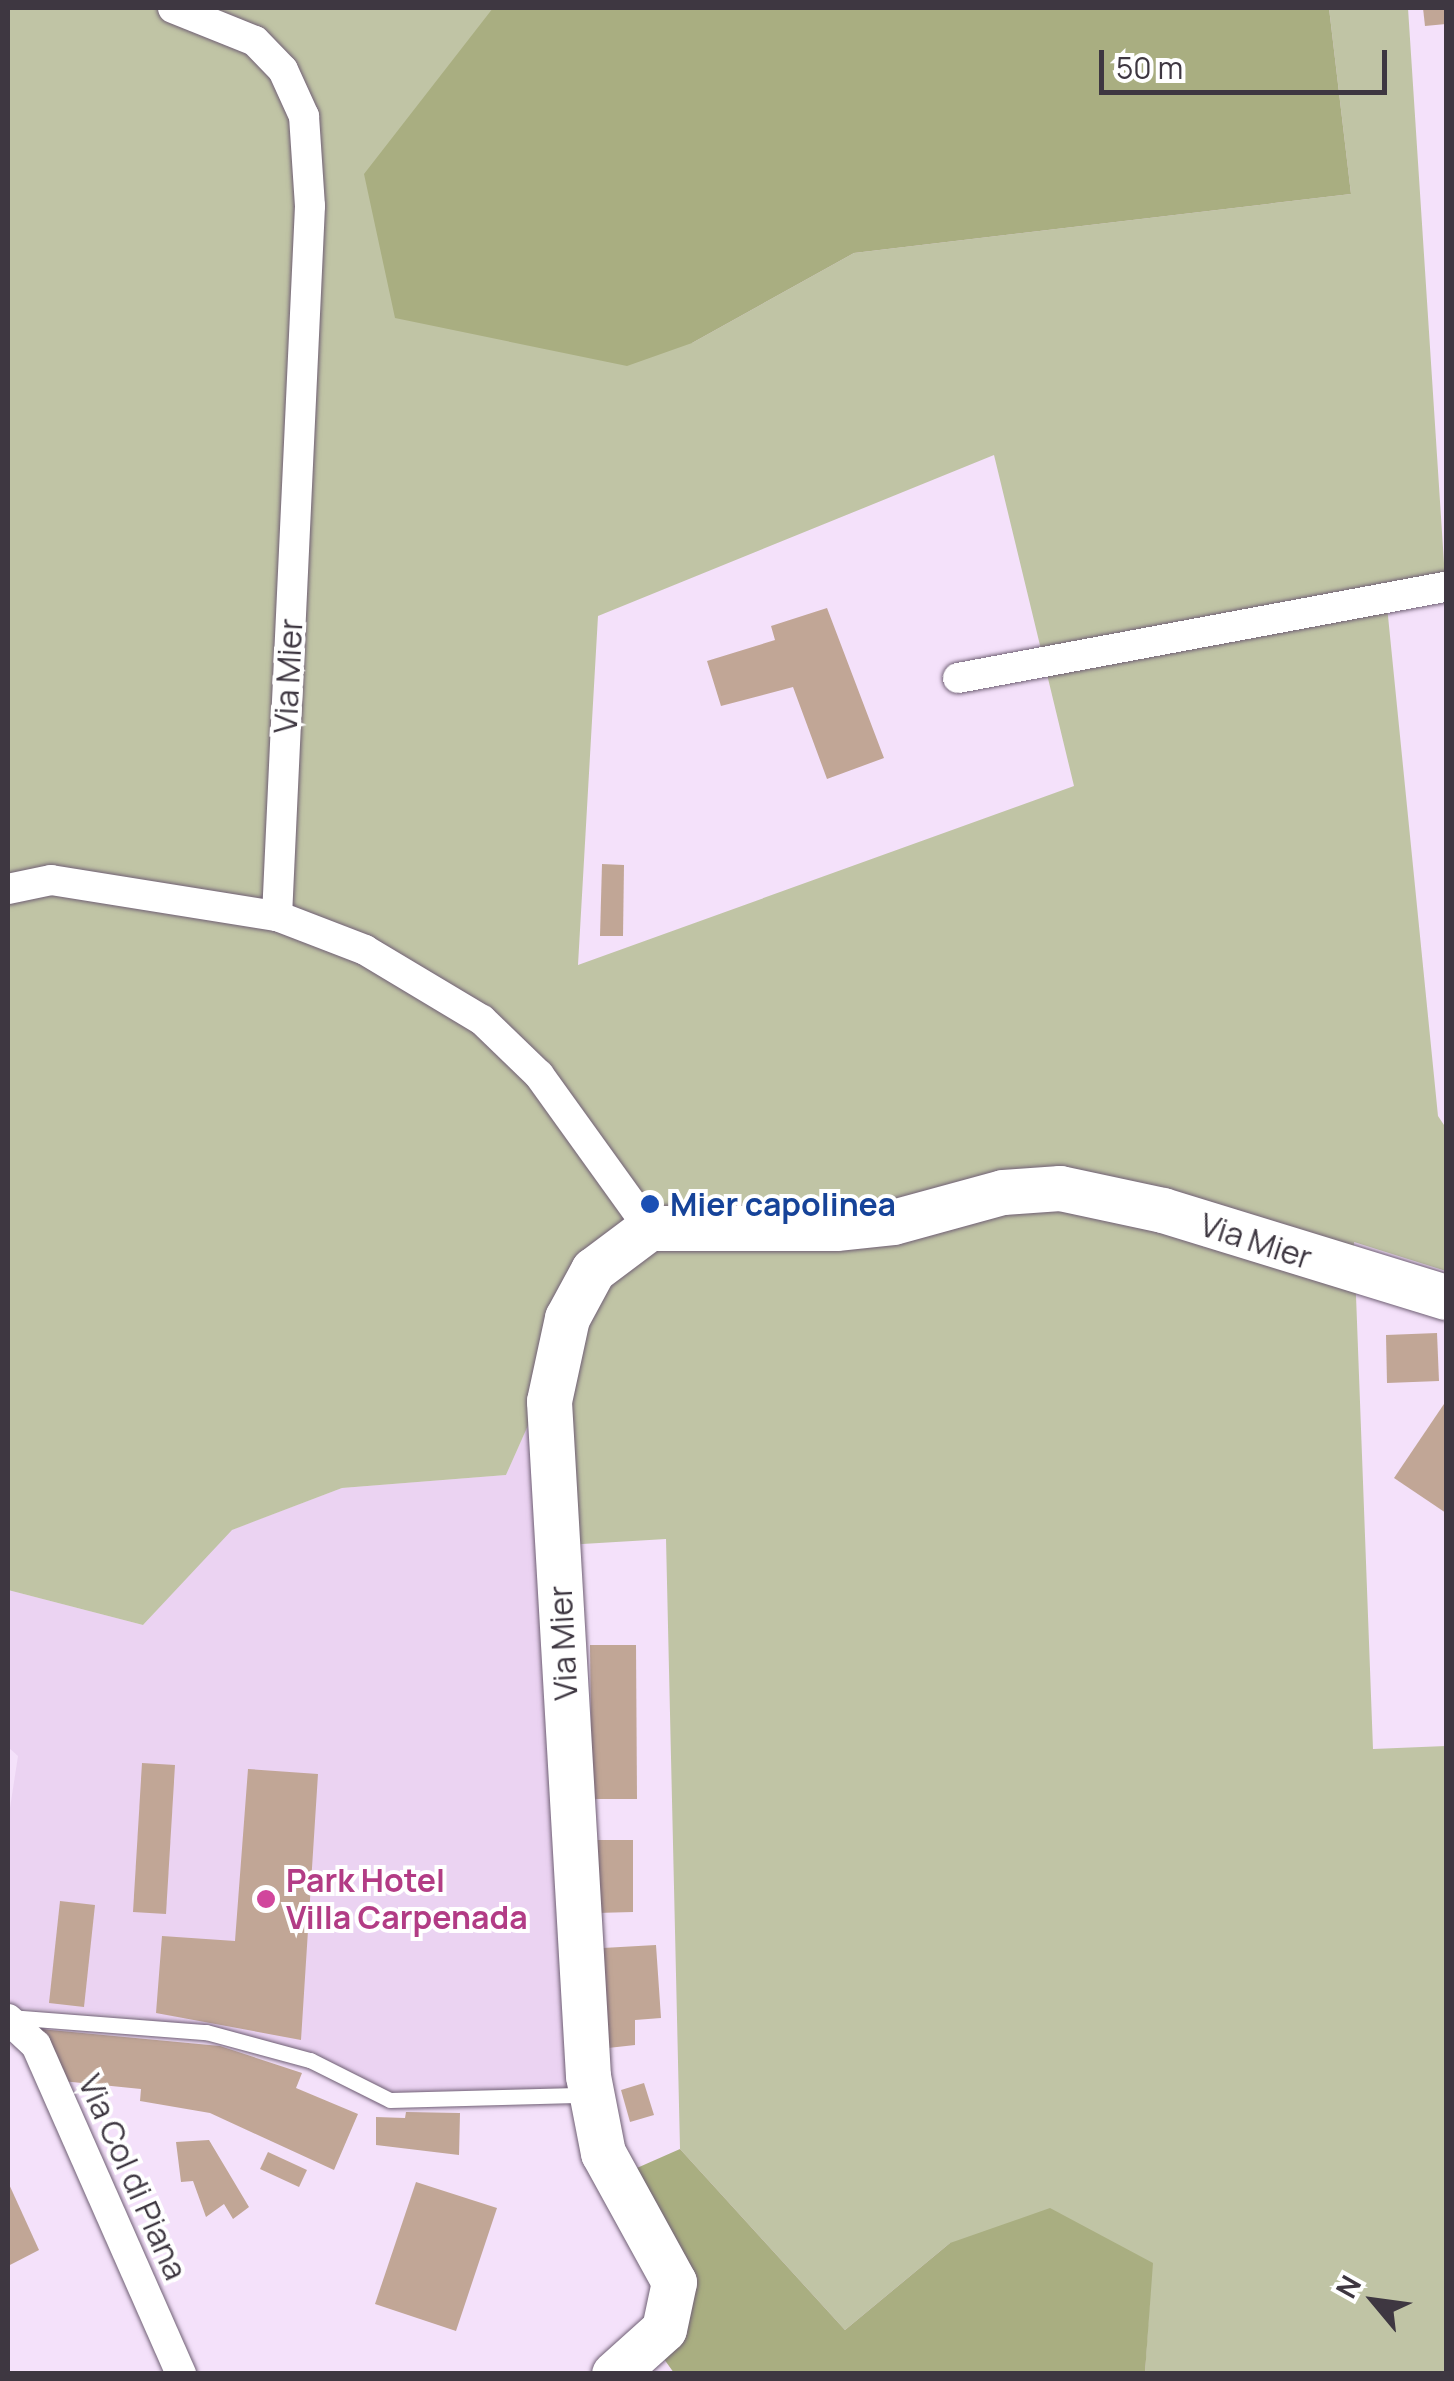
<!DOCTYPE html>
<html>
<head>
<meta charset="utf-8">
<style>
	body { margin:0 }
	#map { position:relative; width:1454px; height:2381px; overflow:hidden; background:#f4e1fa; font-family:Manrope,sans-serif }
	div>[style] { position:absolute }
	.built>* { inset:0; background:#ebd3f2 }
	.green>* { inset:0; background:#c0c4a5 }
	.forest>* { inset:0; background:#a9ae81 }
	.building>* { inset:0; background:#c1a696 }
	.roads { filter:drop-shadow(0 0 2px #6f5f74) drop-shadow(0 0 2px #6f5f74) }
	.lane>* { height:15px; margin:-7.5px; padding:0 7.5px; transform-origin:7.5px; border-radius:7.5px; background:#fff }
	.street>* { height:30px; margin:-15px; padding:0 15px; transform-origin:15px; border-radius:15px; background:#fff }
	.secondary>* { height:45px; margin:-22.5px; padding:0 22.5px; transform-origin:22.5px; border-radius:22.5px; background:#fff }
	.dots>* { width:28px; height:28px; translate:-50% -50%; box-sizing:border-box; border:5px solid #fff; border-radius:50% }
	span { translate:-50% -50%; white-space:nowrap; text-align:center; line-height:1.15; -webkit-text-stroke:8px #fff; paint-order:stroke }
	.street-label { font-size:32px; color:#3e3741 }
	.transit-label { font-size:32px; color:#164399; font-weight:700 }
	.left { translate:0 -50%; text-align:left }
	.hotel-label { font-size:32px; color:#b23c85; font-weight:700 }
	.frame { position:absolute; inset:0; border:10px solid #3e3741; pointer-events:none }
	.north { position:absolute; left:1324px; top:2251px; width:100px; height:100px; -webkit-text-stroke:8px #fff; paint-order:stroke; rotate:299deg; font-size:28px; font-weight:700; line-height:40px; text-align:center; color:#3e3741 }
	.north::after { content:''; display:block; margin:auto; width:35px; height:45px; background:#3e3741; clip-path:polygon(50% 0,100% 100%,50% 72%,0 100%) }
	.scale { position:absolute; left:1099px; top:50px; width:288px; height:45px; box-sizing:border-box; border:5px solid #3e3741; border-top:0; padding-left:12px; font-size:30px; line-height:35px; white-space:nowrap; color:#3e3741; -webkit-text-stroke:8px #fff; paint-order:stroke }
</style>
</head>
<body>
<div id="map">
	<div class="built">
		<div style="clip-path:polygon(543px 1391px,585px 2100px,381px 2107px,305px 2066px,141px 2017px,8px 2007px,8px 1821px,18px 1756px,8px 1747px,8px 1590px,143px 1625px,231px 1530px,342px 1488px,506px 1475px)"></div>
	</div>
	<div class="green">
		<div style="clip-path:polygon(evenodd,8px 8px,493px 8px,692px 343px,854px 253px,1351px 194px,1329px 8px,1408px 8px,1446px 594px,1387px 606px,1438px 1116px,1446px 1128px,1446px 1271px,1354px 1242px,1373px 1749px,1446px 1746px,1446px 2373px,1145px 2373px,1152px 2263px,950px 2243px,845px 2330px,680px 2149px,666px 1539px,549px 1546px,542px 1394px,506px 1475px,342px 1488px,232px 1530px,143px 1625px,8px 1590px,8px 8px,994px 455px,1074px 786px,578px 965px,598px 616px,994px 455px)"></div>
	</div>
	<div class="forest">
		<div style="clip-path:polygon(493px 8px,1329px 8px,1351px 194px,854px 253px,692px 343px,627px 366px,395px 318px,364px 174px)"></div>
		<div style="clip-path:polygon(680px 2149px,845px 2330px,950px 2243px,1050px 2208px,1153px 2263px,1145px 2373px,674px 2373px,659px 2352px,683px 2299px,621px 2175px)"></div>
	</div>
	<div class="building">
		<div style="clip-path:polygon(1423px 8px,1445px 8px,1446px 24px,1425px 26px)"></div>
		<div style="clip-path:polygon(827px 608px,884px 758px,827px 779px,793px 687px,721px 706px,707px 661px,775px 640px,771px 626px)"></div>
		<div style="clip-path:polygon(602px 864px,624px 865px,623px 936px,600px 936px)"></div>
		<div style="clip-path:polygon(1437px 1333px,1439px 1381px,1387px 1383px,1386px 1335px)"></div>
		<div style="clip-path:polygon(1446px 1401px,1446px 1513px,1394px 1478px)"></div>
		<div style="clip-path:polygon(590px 1645px,636px 1645px,637px 1799px,592px 1799px)"></div>
		<div style="clip-path:polygon(142px 1763px,175px 1765px,166px 1914px,133px 1912px)"></div>
		<div style="clip-path:polygon(248px 1769px,318px 1774px,301px 2040px,156px 2013px,162px 1936px,235px 1941px)"></div>
		<div style="clip-path:polygon(596px 1840px,633px 1840px,633px 1912px,596px 1913px)"></div>
		<div style="clip-path:polygon(60px 1901px,95px 1905px,84px 2007px,49px 2003px)"></div>
		<div style="clip-path:polygon(656px 1945px,661px 2018px,635px 2020px,635px 2045px,608px 2048px,603px 1948px)"></div>
		<div style="clip-path:polygon(40px 2029px,220px 2046px,302px 2073px,296px 2088px,358px 2114px,334px 2170px,210px 2113px,140px 2101px,141px 2089px,62px 2081px)"></div>
		<div style="clip-path:polygon(644px 2083px,654px 2115px,630px 2122px,621px 2090px)"></div>
		<div style="clip-path:polygon(406px 2112px,460px 2113px,459px 2155px,376px 2145px,376px 2117px,405px 2118px)"></div>
		<div style="clip-path:polygon(209px 2140px,249px 2207px,233px 2219px,224px 2204px,206px 2217px,193px 2181px,181px 2182px,176px 2142px)"></div>
		<div style="clip-path:polygon(268px 2152px,307px 2170px,299px 2187px,260px 2169px)"></div>
		<div style="clip-path:polygon(8px 2182px,39px 2250px,8px 2266px)"></div>
		<div style="clip-path:polygon(416px 2182px,497px 2208px,456px 2331px,375px 2304px)"></div>
	</div>
	<div class="roads">
		<div class="lane">
			<div style="left:9px;top:2017px;width:198px;rotate:4.4deg"></div>
			<div style="left:206px;top:2032px;width:108px;rotate:15.1deg"></div>
			<div style="left:310px;top:2060px;width:89px;rotate:26.6deg"></div>
			<div style="left:390px;top:2100px;width:196px;rotate:-1.5deg"></div>
		</div>
		<div class="street">
			<div style="left:173px;top:8px;width:88px;rotate:21.9deg"></div>
			<div style="left:255px;top:41px;width:40px;rotate:46deg"></div>
			<div style="left:283px;top:70px;width:51px;rotate:65.5deg"></div>
			<div style="left:304px;top:116px;width:90px;rotate:86.2deg"></div>
			<div style="left:310px;top:206px;width:711px;rotate:92.66deg"></div>
			<div style="left:277px;top:916px;width:94px;rotate:21.1deg"></div>
			<div style="left:365px;top:950px;width:136px;rotate:30.9deg"></div>
			<div style="left:482px;top:1020px;width:79px;rotate:44deg"></div>
			<div style="left:539px;top:1075px;width:188px;rotate:54.3deg"></div>
			<div style="left:958px;top:678px;width:496px;rotate:-10.6deg"></div>
			<div style="left:8px;top:889px;width:44px;rotate:-11.8deg"></div>
			<div style="left:51px;top:880px;width:229px;rotate:9.1deg"></div>
			<div style="left:8px;top:2019px;width:38px;rotate:43deg"></div>
			<div style="left:36px;top:2045px;width:360px;rotate:66.2deg"></div>
		</div>
		<div class="secondary">
			<div style="left:614px;top:2374px;width:67px;rotate:-42deg"></div>
			<div style="left:664px;top:2329px;width:48px;rotate:-78deg"></div>
			<div style="left:674px;top:2282px;width:147px;rotate:-118.8deg"></div>
			<div style="left:603px;top:2153px;width:78px;rotate:-101deg"></div>
			<div style="left:588px;top:2076px;width:676px;rotate:-93.31deg"></div>
			<div style="left:549px;top:1401px;width:85px;rotate:-77.8deg"></div>
			<div style="left:567px;top:1318px;width:55px;rotate:-61.6deg"></div>
			<div style="left:593px;top:1270px;width:70px;rotate:-36.9deg"></div>
			<div style="left:649px;top:1228px;width:187px"></div>
			<div style="left:836px;top:1228px;width:57px;rotate:-6deg"></div>
			<div style="left:893px;top:1222px;width:114px;rotate:-15.3deg"></div>
			<div style="left:1003px;top:1192px;width:57px;rotate:-4deg"></div>
			<div style="left:1060px;top:1188px;width:105px;rotate:12.1deg"></div>
			<div style="left:1163px;top:1210px;width:296px;rotate:17.1deg"></div>
		</div>
	</div>
	<div class="dots">
		<div style="left:650px;top:1204px;background:#1a4fb4"></div>
		<div style="left:266px;top:1899px;background:#d1479c"></div>
	</div>
	<div class="street-label">
		<span style="left:288px;top:676px;rotate:-87deg">Via Mier</span>
		<span style="left:1256px;top:1241px;rotate:18deg">Via Mier</span>
		<span style="left:563px;top:1643px;rotate:-93deg">Via Mier</span>
		<span style="left:133px;top:2177px;rotate:66deg">Via Col di Piana</span>
	</div>
	<div class="transit-label">
		<span class="left" style="left:670px;top:1204px">Mier capolinea</span>
	</div>
	<div class="hotel-label">
		<span class="left" style="left:286px;top:1899px">Park Hotel<br>Villa Carpenada</span>
	</div>
	<div class="frame"></div>
	<div class="north">N</div>
	<div class="scale">50 m</div>
</div>
</body>
</html>
